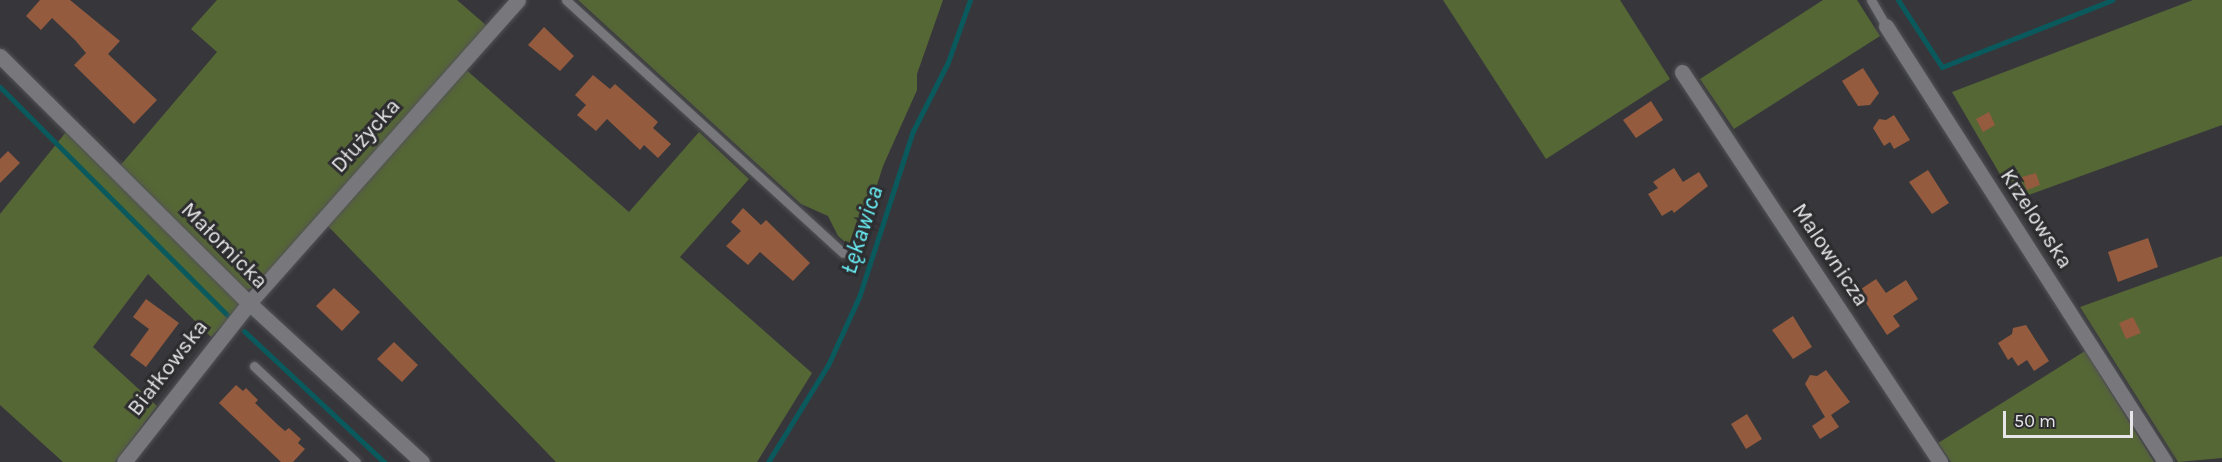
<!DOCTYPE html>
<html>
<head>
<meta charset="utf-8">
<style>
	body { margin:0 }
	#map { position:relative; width:2222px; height:462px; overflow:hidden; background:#37373b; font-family:Karla,sans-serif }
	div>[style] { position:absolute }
	.green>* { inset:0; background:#566736 }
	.stream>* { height:5px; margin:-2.5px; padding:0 2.5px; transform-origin:2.5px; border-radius:2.5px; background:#0a5a5d }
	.building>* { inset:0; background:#945b3f }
	.roads { filter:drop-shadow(0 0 2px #525355) drop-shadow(0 0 2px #525355) }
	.service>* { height:9px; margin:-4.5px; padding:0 4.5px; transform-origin:4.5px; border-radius:4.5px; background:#78787c }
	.minor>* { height:15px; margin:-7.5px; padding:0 7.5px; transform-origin:7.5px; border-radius:7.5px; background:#78787c }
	span { translate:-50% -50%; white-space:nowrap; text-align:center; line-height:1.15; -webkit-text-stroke:6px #2d2d30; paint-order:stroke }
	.street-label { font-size:22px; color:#e6e6e8 }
	.water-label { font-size:24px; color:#69eef5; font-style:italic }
	.scale { position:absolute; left:2003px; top:411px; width:130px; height:27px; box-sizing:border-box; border:3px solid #e6e6e8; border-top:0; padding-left:8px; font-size:18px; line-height:21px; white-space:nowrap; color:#e6e6e8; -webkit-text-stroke:4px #2d2d30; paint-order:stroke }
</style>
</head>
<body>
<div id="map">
	<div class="green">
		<div style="clip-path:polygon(217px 0,457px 0,487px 26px,256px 287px,246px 290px,119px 167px,217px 52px,191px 29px)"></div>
		<div style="clip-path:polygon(578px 0,943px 0,917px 74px,917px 90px,883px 166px,856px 251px,838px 236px,828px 216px,801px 204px)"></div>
		<div style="clip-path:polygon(1443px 0,1620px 0,1670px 79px,1546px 159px)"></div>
		<div style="clip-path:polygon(1823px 0,1857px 0,1880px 36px,1734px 129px,1700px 79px)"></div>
		<div style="clip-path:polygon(2193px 0,2222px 0,2222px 125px,2015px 200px,1952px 92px)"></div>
		<div style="clip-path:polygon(464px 68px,629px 212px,699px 132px,749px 179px,680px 257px,812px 373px,757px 462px,556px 462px,327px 225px)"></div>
		<div style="clip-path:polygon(66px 132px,242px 306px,211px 337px,148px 274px,93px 347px,157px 406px,115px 462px,63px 462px,0 405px,0 214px)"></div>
		<div style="clip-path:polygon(2222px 256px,2222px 458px,2178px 462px,2080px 307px)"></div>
		<div style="clip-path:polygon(2085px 351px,2154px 462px,1951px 462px,1938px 443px)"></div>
	</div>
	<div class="stream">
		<div style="left:1898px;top:0;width:80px;rotate:56.7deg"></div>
		<div style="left:1942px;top:67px;width:183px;rotate:-21.5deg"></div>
		<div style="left:0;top:87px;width:323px;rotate:45.1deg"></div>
		<div style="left:244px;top:331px;width:192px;rotate:43.1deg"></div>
		<div style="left:768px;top:462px;width:114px;rotate:-58.3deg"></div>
		<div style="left:828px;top:365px;width:75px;rotate:-65.5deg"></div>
		<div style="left:859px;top:297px;width:175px;rotate:-72deg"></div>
		<div style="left:913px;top:131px;width:77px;rotate:-63.1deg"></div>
		<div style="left:948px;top:62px;width:66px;rotate:-70.5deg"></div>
	</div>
	<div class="building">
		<div style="clip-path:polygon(40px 0,70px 0,120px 41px,108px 54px,157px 100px,134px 124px,74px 65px,86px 53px,75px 40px,52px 18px,41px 30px,26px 16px)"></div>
		<div style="clip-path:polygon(544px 27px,574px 56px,560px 71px,528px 45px)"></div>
		<div style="clip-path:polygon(1863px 68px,1879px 93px,1870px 105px,1858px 106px,1842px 81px)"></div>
		<div style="clip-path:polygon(593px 75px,610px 89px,615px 84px,658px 122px,653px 128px,671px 144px,658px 158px,644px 145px,640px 150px,607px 119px,596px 131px,577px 115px,586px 105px,575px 95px)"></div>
		<div style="clip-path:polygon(1651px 101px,1663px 120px,1636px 138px,1623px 120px)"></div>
		<div style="clip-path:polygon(1989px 112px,1995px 125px,1983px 132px,1976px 119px)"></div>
		<div style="clip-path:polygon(1894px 115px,1910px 140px,1894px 149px,1890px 142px,1884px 146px,1873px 128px,1879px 119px,1886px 120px)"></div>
		<div style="clip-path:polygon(8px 151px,20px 163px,0 183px,0 159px)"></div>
		<div style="clip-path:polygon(1674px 168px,1683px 182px,1699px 172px,1708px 186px,1674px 213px,1672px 210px,1662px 216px,1648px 194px,1658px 188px,1653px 182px)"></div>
		<div style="clip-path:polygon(1928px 170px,1949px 203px,1932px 214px,1909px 182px)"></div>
		<div style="clip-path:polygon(2036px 173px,2040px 185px,2027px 190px,2022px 177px)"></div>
		<div style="clip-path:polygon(743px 208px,761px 225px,766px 220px,810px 263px,793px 281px,760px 252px,748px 265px,726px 246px,741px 231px,731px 222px)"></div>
		<div style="clip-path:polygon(2148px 238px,2158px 267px,2118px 282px,2108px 252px)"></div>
		<div style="clip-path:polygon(1876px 279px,1886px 293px,1906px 280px,1918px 299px,1893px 316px,1900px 326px,1887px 335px,1858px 291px)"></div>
		<div style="clip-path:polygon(334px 288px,360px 312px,342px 331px,316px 306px)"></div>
		<div style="clip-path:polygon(146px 299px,179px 323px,146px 367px,130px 355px,149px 329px,133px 317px)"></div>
		<div style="clip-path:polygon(1793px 316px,1812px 347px,1793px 359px,1772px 330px)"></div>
		<div style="clip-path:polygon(2133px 317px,2141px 333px,2126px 339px,2119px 323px)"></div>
		<div style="clip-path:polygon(2026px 325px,2049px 361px,2034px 371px,2027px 360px,2018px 366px,2012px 357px,2008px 360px,1998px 343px,2012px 334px,2013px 328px)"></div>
		<div style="clip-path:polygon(394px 342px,418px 365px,402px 382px,377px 359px)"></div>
		<div style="clip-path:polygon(1826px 370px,1850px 402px,1831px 415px,1839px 427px,1820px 439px,1812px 426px,1825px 417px,1805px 384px,1810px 375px,1817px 376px)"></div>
		<div style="clip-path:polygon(236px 385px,243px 391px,246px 388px,258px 400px,255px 403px,278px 425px,285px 431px,289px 428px,301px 439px,298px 443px,305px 449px,293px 462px,281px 462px,219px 403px)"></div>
		<div style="clip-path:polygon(1747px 414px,1762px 439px,1746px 449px,1731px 424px)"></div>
	</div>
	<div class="roads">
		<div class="service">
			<div style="left:566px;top:0;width:375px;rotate:42.4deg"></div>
			<div style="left:1871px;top:0;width:30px;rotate:60deg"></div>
			<div style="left:254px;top:366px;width:140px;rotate:43.3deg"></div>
		</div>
		<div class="minor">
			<div style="left:1886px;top:26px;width:518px;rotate:57.38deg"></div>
			<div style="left:0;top:56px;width:351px;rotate:44.8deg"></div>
			<div style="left:249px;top:303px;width:235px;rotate:42.6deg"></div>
			<div style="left:1682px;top:72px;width:468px;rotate:56.5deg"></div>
			<div style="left:124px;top:462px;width:202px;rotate:-51.8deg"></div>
			<div style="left:249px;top:303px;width:405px;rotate:-48.4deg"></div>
		</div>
	</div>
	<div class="street-label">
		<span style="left:366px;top:136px;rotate:-48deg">Dłużycka</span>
		<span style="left:2036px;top:219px;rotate:57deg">Krzelowska</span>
		<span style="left:224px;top:246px;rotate:45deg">Małomicka</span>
		<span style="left:1830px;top:255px;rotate:56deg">Malownicza</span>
		<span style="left:168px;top:368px;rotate:-52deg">Białkowska</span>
	</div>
	<div class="water-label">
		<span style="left:862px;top:230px;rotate:-72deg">Łękawica</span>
	</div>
	<div class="scale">50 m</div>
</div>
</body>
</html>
